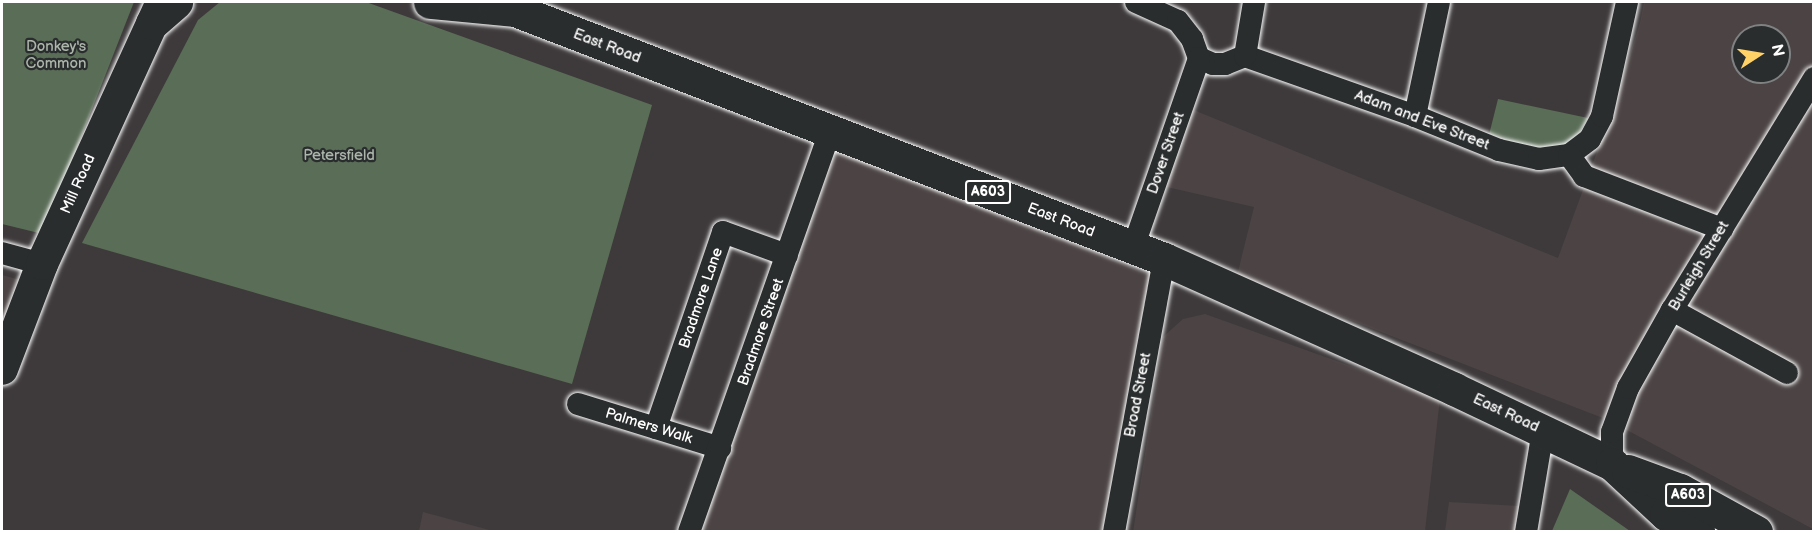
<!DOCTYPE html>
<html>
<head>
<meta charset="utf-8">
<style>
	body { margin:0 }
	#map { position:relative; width:1815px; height:533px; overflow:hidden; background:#3e3a3b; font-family:"Balsamiq Sans",sans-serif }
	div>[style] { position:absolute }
	.built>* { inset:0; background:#4c4444 }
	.green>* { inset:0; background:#5a6d57 }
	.roads { filter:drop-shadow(0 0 2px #fff) drop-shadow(0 0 2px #fff) }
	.street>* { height:22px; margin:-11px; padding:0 11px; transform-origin:11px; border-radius:11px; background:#2a2d2e }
	.secondary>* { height:32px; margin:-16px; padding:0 16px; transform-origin:16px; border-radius:16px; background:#2a2d2e }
	.primary>* { height:33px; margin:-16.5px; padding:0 16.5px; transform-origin:16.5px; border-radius:16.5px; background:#2a2d2e }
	span { translate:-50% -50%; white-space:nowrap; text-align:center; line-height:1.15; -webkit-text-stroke:4.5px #2a2d2e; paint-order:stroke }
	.shield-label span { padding:2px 4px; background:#2a2d2e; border:2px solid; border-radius:4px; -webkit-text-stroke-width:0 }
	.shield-label { font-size:14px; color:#fff; font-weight:700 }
	.park-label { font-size:15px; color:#acb6ab }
	.street-label { font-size:15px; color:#fff }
	.frame { position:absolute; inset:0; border:3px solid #fff; pointer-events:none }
	.north { position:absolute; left:1731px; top:24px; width:60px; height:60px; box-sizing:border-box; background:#2a2d2e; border:2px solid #7f8182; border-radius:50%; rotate:78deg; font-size:16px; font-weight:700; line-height:24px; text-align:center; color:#fff }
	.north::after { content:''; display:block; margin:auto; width:21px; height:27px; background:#ffd166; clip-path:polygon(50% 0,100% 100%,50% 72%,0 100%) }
</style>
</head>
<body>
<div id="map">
	<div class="built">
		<div style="clip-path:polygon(evenodd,1644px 2px,1813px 2px,1813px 529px,1608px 420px,1237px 276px,1254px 207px,1167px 187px,1191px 109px,1558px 258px,1608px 122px,1640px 23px,1644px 2px,1743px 36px,1779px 36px,1779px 72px,1743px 72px,1743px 36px)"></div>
		<div style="clip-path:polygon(835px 147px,1152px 276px,1109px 531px,697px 532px)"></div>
		<div style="clip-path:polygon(2px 275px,20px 280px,2px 327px)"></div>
		<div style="clip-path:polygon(1205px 314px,1440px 398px,1425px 531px,1133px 532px,1163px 337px,1183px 319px)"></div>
		<div style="clip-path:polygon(1449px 502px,1519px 506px,1516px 531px,1445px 532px)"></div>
		<div style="clip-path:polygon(423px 512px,493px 531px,419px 531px)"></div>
	</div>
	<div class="green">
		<div style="clip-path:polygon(2px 2px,134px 2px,43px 234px,2px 224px)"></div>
		<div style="clip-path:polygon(220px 2px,366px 2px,652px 105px,572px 384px,82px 243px,198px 20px)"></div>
		<div style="clip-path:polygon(1498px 99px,1588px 118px,1579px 133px,1567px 145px,1539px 150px,1489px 135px)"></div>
		<div style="clip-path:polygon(1570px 489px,1630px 531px,1552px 531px)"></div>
	</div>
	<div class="roads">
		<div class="street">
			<div style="left:1136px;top:2px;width:46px;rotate:24.3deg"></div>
			<div style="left:1178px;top:21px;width:23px;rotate:52deg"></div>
			<div style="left:1192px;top:39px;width:20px;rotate:70deg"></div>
			<div style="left:1199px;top:58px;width:15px;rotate:23deg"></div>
			<div style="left:1213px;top:64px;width:12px"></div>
			<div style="left:1225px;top:64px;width:22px;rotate:-22deg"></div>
			<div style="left:1245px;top:56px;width:180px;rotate:19.4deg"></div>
			<div style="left:1415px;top:116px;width:91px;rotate:22deg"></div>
			<div style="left:1499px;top:150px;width:41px;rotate:12.7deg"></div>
			<div style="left:1539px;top:159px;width:30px;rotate:-8deg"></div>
			<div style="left:1569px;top:155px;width:26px;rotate:-37deg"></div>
			<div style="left:1590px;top:139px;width:26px;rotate:-62deg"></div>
			<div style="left:1602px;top:116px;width:117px;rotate:-77.6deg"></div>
			<div style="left:1245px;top:56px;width:55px;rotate:-80.5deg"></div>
			<div style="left:1415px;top:116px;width:116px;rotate:-78.1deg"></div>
			<div style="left:1569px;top:155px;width:26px;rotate:54deg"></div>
			<div style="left:1584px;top:176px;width:148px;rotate:21deg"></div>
			<div style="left:1133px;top:248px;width:201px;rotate:-70.8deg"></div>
			<div style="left:2px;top:253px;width:41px;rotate:15.4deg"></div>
			<div style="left:1672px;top:310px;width:131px;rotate:28.7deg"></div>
			<div style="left:578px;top:404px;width:149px;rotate:17.2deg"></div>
			<div style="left:656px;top:428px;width:207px;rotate:-71.1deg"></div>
			<div style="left:723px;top:232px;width:68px;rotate:19.8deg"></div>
			<div style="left:1612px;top:464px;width:32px;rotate:-90deg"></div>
			<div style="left:1612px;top:432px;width:47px;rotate:-70deg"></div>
			<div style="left:1628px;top:388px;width:90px;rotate:-60.6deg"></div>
			<div style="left:1672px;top:310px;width:272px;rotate:-58.5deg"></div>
			<div style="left:689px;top:532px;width:425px;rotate:-70.6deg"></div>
			<div style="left:1114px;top:532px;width:278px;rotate:-79.6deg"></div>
			<div style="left:1526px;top:532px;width:103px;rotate:-80.5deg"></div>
		</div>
		<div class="secondary">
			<div style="left:2px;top:369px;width:112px;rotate:-69.1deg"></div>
			<div style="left:42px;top:264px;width:288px;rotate:-65.4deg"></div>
		</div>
		<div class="primary">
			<div style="left:430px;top:2px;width:85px;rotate:5.4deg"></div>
			<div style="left:494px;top:2px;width:718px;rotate:20.99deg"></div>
			<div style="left:1164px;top:259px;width:318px;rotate:24.1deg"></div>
			<div style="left:1454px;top:389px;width:175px;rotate:25.4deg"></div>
			<div style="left:1612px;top:464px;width:74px;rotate:42.8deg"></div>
			<div style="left:1666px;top:514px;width:37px;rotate:29deg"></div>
			<div style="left:152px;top:23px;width:32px;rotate:-41deg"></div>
			<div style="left:1628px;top:471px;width:55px;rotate:20.1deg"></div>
			<div style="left:1680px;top:490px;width:87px;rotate:28.9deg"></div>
		</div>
	</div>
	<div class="shield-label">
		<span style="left:988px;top:192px">A603</span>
		<span style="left:1688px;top:495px">A603</span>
	</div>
	<div class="park-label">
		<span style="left:56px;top:55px">Donkey's<br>Common</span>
		<span style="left:339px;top:156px">Petersfield</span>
	</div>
	<div class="street-label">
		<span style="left:607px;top:46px;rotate:21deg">East Road</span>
		<span style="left:1422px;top:120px;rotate:21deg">Adam and Eve Street</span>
		<span style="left:1166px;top:153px;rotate:-71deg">Dover Street</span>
		<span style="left:78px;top:184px;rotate:-66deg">Mill Road</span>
		<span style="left:1061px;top:220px;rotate:21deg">East Road</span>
		<span style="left:1699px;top:266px;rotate:-59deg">Burleigh Street</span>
		<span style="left:701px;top:298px;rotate:-71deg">Bradmore Lane</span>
		<span style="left:761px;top:332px;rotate:-71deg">Bradmore Street</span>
		<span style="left:1138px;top:395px;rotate:-79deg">Broad Street</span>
		<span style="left:1506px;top:413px;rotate:25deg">East Road</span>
		<span style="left:649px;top:426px;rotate:17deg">Palmers Walk</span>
	</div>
	<div class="frame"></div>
	<div class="north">N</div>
</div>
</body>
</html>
